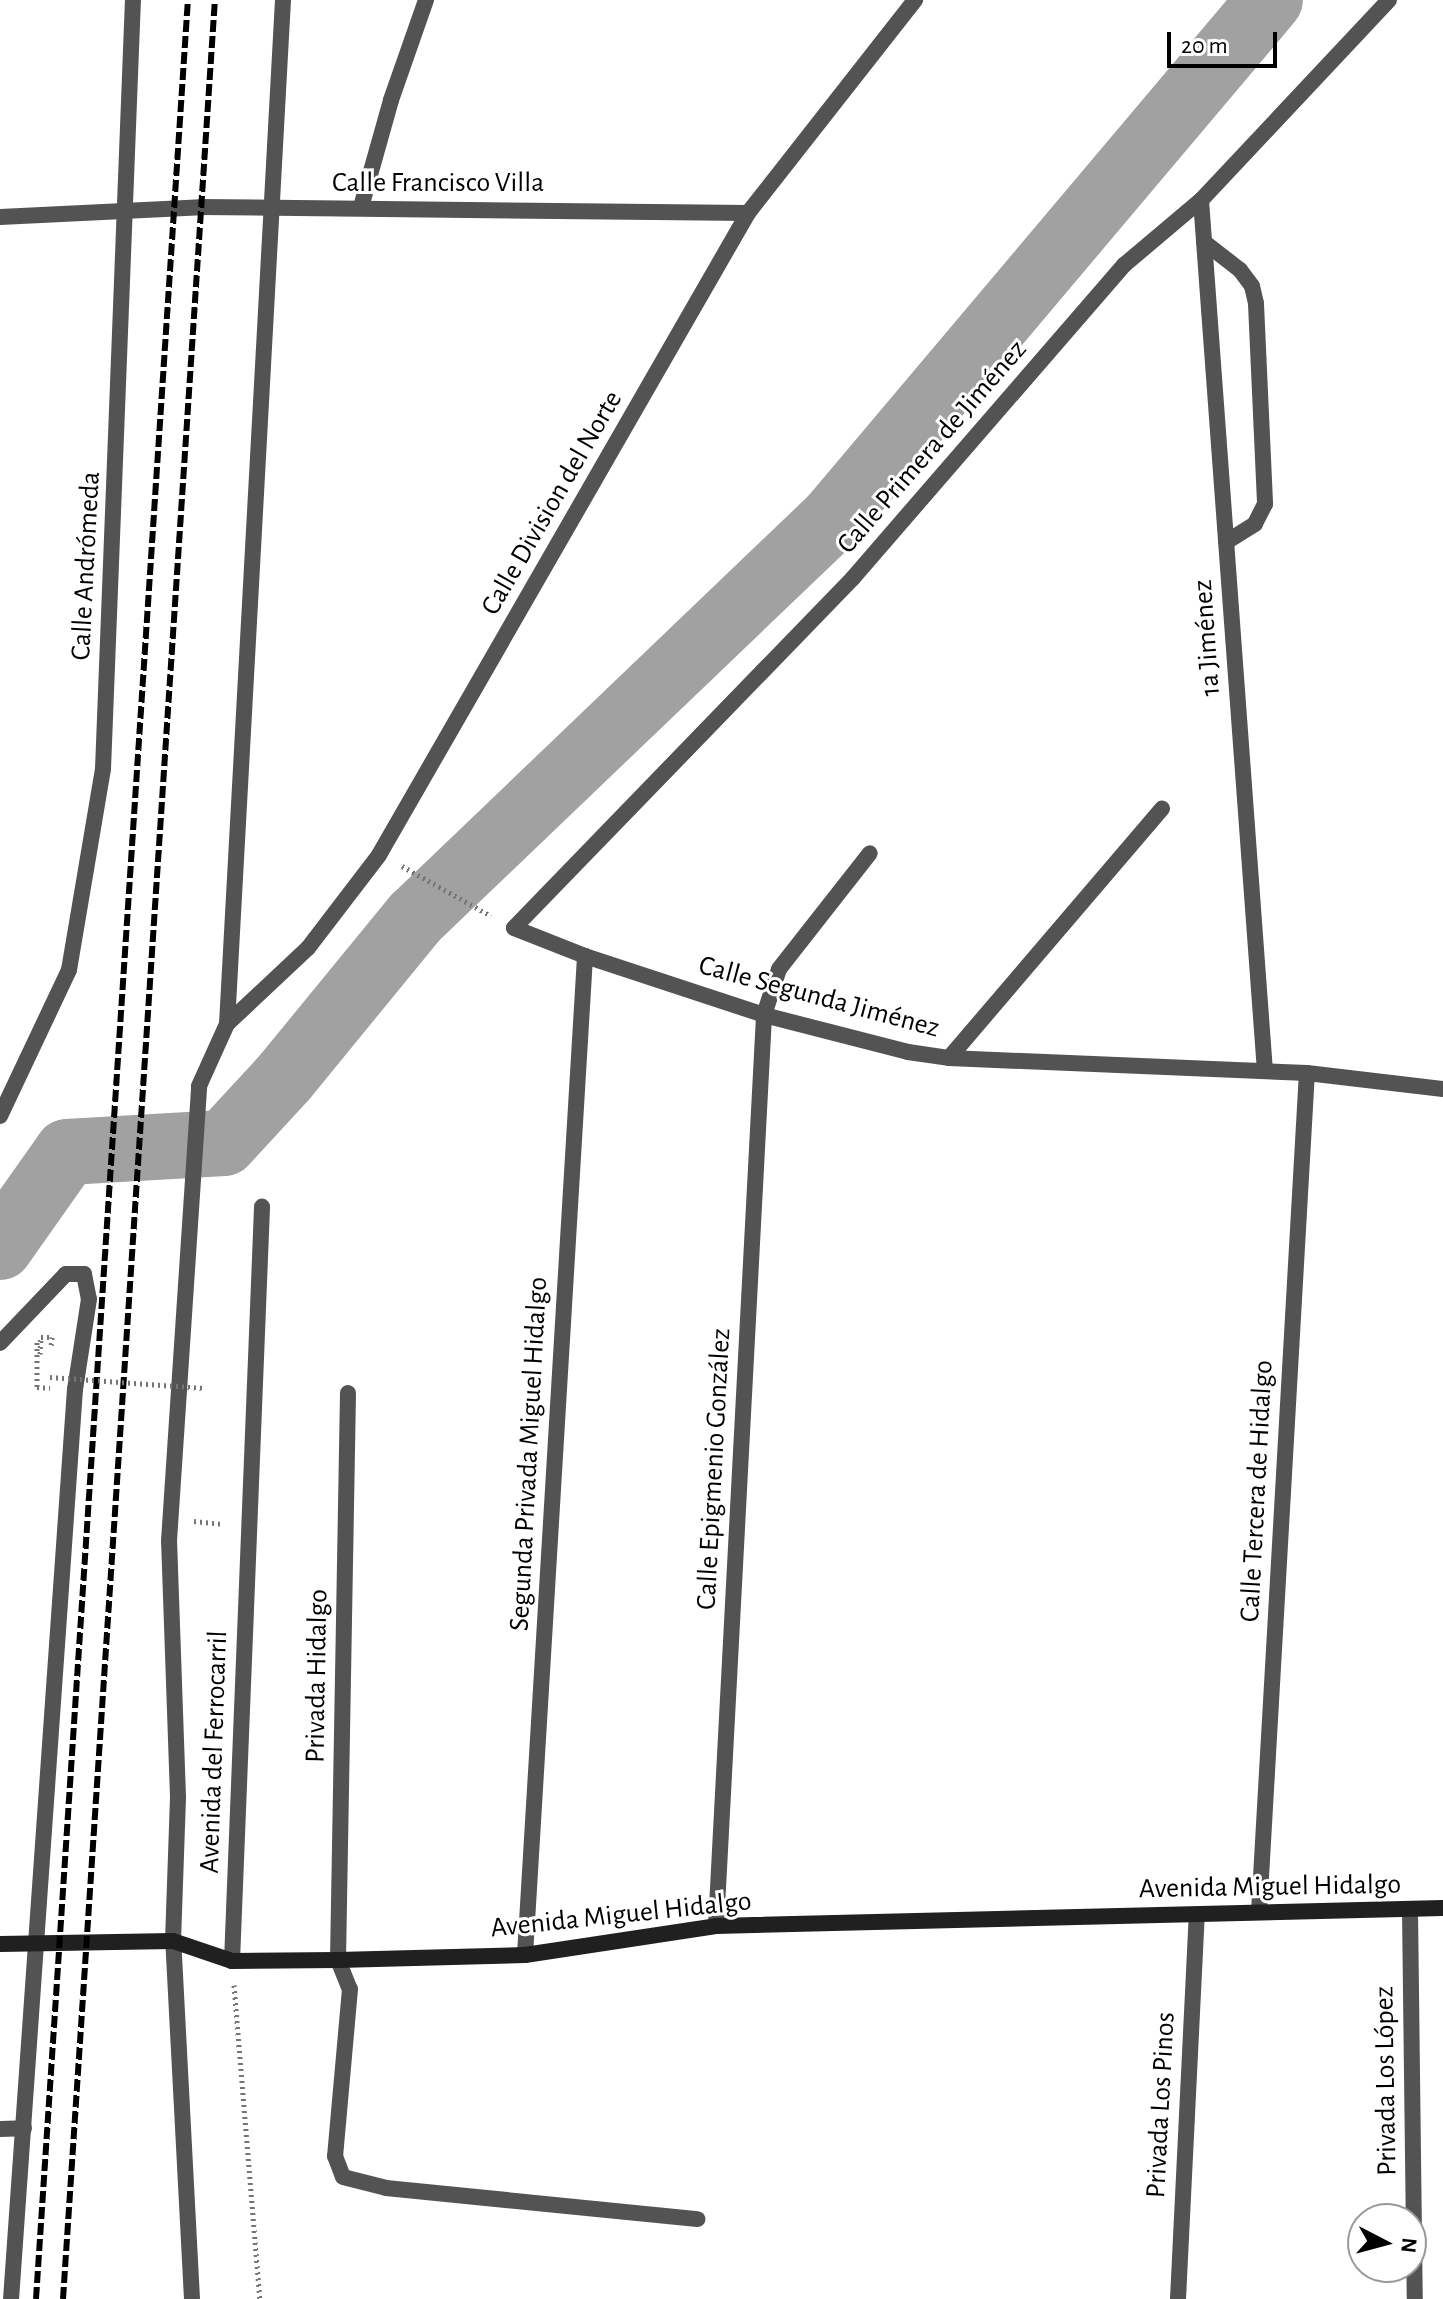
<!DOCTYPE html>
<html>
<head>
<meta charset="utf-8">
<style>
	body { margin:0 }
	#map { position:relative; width:1443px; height:2299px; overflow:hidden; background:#fff; font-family:"Alegreya Sans",sans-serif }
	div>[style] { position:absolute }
	.river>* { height:66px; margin:-33px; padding:0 33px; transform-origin:33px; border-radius:33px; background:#a1a1a1 }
	.path>* { height:5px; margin-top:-2.5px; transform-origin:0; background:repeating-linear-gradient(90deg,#757575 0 2px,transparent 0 6px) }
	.lane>* { height:16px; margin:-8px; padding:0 8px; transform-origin:8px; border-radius:8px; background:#535353 }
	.street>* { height:16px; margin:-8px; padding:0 8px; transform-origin:8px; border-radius:8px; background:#535353 }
	.secondary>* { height:16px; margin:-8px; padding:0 8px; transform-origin:8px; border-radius:8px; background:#202020 }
	.rail>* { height:6px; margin-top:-3px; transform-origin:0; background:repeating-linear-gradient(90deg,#000 0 12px,transparent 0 16px) }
	.path-bridge>* { height:5px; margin-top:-2.5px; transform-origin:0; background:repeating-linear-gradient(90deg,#757575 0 2px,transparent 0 6px) }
	span { translate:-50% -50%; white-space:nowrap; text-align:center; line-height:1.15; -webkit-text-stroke:6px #fff; paint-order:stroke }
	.street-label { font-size:28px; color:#000 }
	.north { position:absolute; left:1347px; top:2203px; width:80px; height:80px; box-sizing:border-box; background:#fff; border:2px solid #999; border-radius:50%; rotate:96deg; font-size:22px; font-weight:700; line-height:32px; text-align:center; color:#000 }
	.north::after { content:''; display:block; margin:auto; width:28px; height:36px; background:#000; clip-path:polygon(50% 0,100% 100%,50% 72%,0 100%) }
	.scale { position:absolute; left:1167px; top:32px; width:110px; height:36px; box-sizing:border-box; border:4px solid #000; border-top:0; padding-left:10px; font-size:24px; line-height:28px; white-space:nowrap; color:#000; -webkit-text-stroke:6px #fff; paint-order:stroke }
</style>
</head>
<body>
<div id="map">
	<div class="river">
		<div style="left:0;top:1247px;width:116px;rotate:-54.8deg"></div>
		<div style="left:67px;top:1152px;width:157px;rotate:-3.3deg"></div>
		<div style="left:224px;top:1143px;width:88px;rotate:-47.3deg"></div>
		<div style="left:284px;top:1078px;width:207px;rotate:-50.7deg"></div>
		<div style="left:415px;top:918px;width:577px;rotate:-43.74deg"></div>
		<div style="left:832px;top:519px;width:679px;rotate:-49.84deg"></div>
	</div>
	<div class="path">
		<div style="left:402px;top:866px;width:102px;rotate:29.3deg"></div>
		<div style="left:37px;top:1342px;width:45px;rotate:90deg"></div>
		<div style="left:37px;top:1387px;width:13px;rotate:4deg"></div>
		<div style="left:40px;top:1354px;width:17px;rotate:-87deg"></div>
		<div style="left:41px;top:1337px;width:11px"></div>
		<div style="left:52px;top:1337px;width:10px;rotate:96deg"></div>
		<div style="left:194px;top:1521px;width:30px;rotate:6deg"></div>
		<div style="left:234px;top:1985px;width:315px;rotate:85.3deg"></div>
	</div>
	<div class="lane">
		<div style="left:338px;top:1960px;width:31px;rotate:68deg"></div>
		<div style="left:350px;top:1989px;width:168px;rotate:95.1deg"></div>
		<div style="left:335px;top:2156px;width:22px;rotate:69deg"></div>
		<div style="left:343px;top:2177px;width:44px;rotate:14.3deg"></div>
		<div style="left:386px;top:2188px;width:313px;rotate:5.7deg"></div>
	</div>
	<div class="street">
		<div style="left:1389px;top:0;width:274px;rotate:133.2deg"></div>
		<div style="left:1201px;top:200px;width:101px;rotate:139.8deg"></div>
		<div style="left:1124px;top:265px;width:414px;rotate:130.9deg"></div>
		<div style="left:853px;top:578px;width:487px;rotate:134.1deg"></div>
		<div style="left:514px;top:928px;width:76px;rotate:21.5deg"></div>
		<div style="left:585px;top:956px;width:188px;rotate:18.2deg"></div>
		<div style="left:764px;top:1015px;width:149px;rotate:14.4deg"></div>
		<div style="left:908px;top:1052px;width:41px;rotate:8.3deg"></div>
		<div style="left:949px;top:1058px;width:358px;rotate:2.4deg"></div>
		<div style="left:1307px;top:1073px;width:137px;rotate:6.7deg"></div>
		<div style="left:1201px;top:200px;width:873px;rotate:85.8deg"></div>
		<div style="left:361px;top:207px;width:111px;rotate:-74.3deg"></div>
		<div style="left:391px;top:100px;width:106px;rotate:-70.7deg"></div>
		<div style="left:0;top:217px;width:201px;rotate:-2.8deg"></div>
		<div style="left:201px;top:207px;width:547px;rotate:0.63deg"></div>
		<div style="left:1204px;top:242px;width:46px;rotate:37.9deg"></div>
		<div style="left:1240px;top:270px;width:20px;rotate:53deg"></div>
		<div style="left:1252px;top:286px;width:18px;rotate:77deg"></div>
		<div style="left:1256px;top:304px;width:200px;rotate:87.4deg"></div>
		<div style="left:1265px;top:504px;width:22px;rotate:117deg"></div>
		<div style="left:1255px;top:524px;width:34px;rotate:148deg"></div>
		<div style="left:227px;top:1024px;width:111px;rotate:-43.2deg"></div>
		<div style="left:308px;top:948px;width:117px;rotate:-52.6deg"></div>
		<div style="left:379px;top:855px;width:740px;rotate:-60.11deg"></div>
		<div style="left:748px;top:213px;width:271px;rotate:-51.9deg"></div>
		<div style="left:949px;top:1058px;width:328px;rotate:-49.5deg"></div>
		<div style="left:0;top:1116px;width:161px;rotate:-64.7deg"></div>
		<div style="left:69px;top:970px;width:204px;rotate:-80.4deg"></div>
		<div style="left:103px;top:769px;width:770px;rotate:-87.77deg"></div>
		<div style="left:0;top:1343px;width:95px;rotate:-46.3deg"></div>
		<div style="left:66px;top:1274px;width:18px"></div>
		<div style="left:84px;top:1274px;width:25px;rotate:79deg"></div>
		<div style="left:89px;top:1299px;width:91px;rotate:98.8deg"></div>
		<div style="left:75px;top:1389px;width:912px;rotate:94.02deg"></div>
		<div style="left:1410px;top:1910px;width:389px;rotate:89.3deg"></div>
		<div style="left:1259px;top:1912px;width:840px;rotate:-86.73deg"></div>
		<div style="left:716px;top:1926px;width:912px;rotate:-86.98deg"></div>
		<div style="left:764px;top:1015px;width:48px;rotate:-71.9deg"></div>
		<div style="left:779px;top:969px;width:147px;rotate:-51.9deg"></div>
		<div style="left:525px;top:1955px;width:1001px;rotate:-86.56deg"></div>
		<div style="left:338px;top:1960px;width:567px;rotate:-88.99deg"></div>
		<div style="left:232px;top:1961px;width:755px;rotate:-87.72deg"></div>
		<div style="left:0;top:2129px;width:24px;rotate:-2deg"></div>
		<div style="left:192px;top:2299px;width:359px;rotate:-93deg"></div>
		<div style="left:173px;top:1941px;width:144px;rotate:-88deg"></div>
		<div style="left:178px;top:1797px;width:256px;rotate:-92deg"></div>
		<div style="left:169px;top:1541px;width:456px;rotate:-86.2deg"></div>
		<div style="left:199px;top:1086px;width:68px;rotate:-65.7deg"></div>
		<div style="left:227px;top:1024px;width:1026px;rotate:-86.87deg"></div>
		<div style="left:1178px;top:2299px;width:385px;rotate:-87.2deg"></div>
	</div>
	<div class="secondary">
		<div style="left:0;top:1944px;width:173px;rotate:-1deg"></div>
		<div style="left:173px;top:1941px;width:62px;rotate:18.7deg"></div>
		<div style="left:232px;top:1961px;width:106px;rotate:-0.5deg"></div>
		<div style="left:338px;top:1960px;width:187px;rotate:-1.5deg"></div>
		<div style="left:525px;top:1955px;width:193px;rotate:-8.6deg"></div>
		<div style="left:716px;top:1926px;width:727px;rotate:-1.42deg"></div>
	</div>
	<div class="rail">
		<div style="left:36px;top:2299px;width:2304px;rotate:-86.22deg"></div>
		<div style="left:63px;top:2299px;width:2304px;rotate:-86.22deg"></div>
	</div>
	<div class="path-bridge">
		<div style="left:50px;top:1377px;width:154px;rotate:4.1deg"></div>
	</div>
	<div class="street-label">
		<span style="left:438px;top:183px">Calle Francisco Villa</span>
		<span style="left:932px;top:447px;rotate:-49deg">Calle Primera de Jiménez</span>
		<span style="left:552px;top:503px;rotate:-60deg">Calle Division del Norte</span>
		<span style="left:86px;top:566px;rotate:-87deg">Calle Andrómeda</span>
		<span style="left:1207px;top:638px;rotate:-94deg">1a Jiménez</span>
		<span style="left:819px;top:997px;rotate:15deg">Calle Segunda Jiménez</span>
		<span style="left:529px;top:1454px;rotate:-87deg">Segunda Privada Miguel Hidalgo</span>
		<span style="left:714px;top:1469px;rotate:-87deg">Calle Epigmenio González</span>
		<span style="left:1257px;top:1491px;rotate:-87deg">Calle Tercera de Hidalgo</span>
		<span style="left:317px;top:1676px;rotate:-89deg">Privada Hidalgo</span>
		<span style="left:214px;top:1752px;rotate:-88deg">Avenida del Ferrocarril</span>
		<span style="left:1270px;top:1887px;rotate:-1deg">Avenida Miguel Hidalgo</span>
		<span style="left:621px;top:1915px;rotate:-6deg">Avenida Miguel Hidalgo</span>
		<span style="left:1386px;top:2081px;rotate:-91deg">Privada Los López</span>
		<span style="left:1161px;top:2105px;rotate:-87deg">Privada Los Pinos</span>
	</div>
	<div class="north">N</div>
	<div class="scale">20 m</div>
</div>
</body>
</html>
